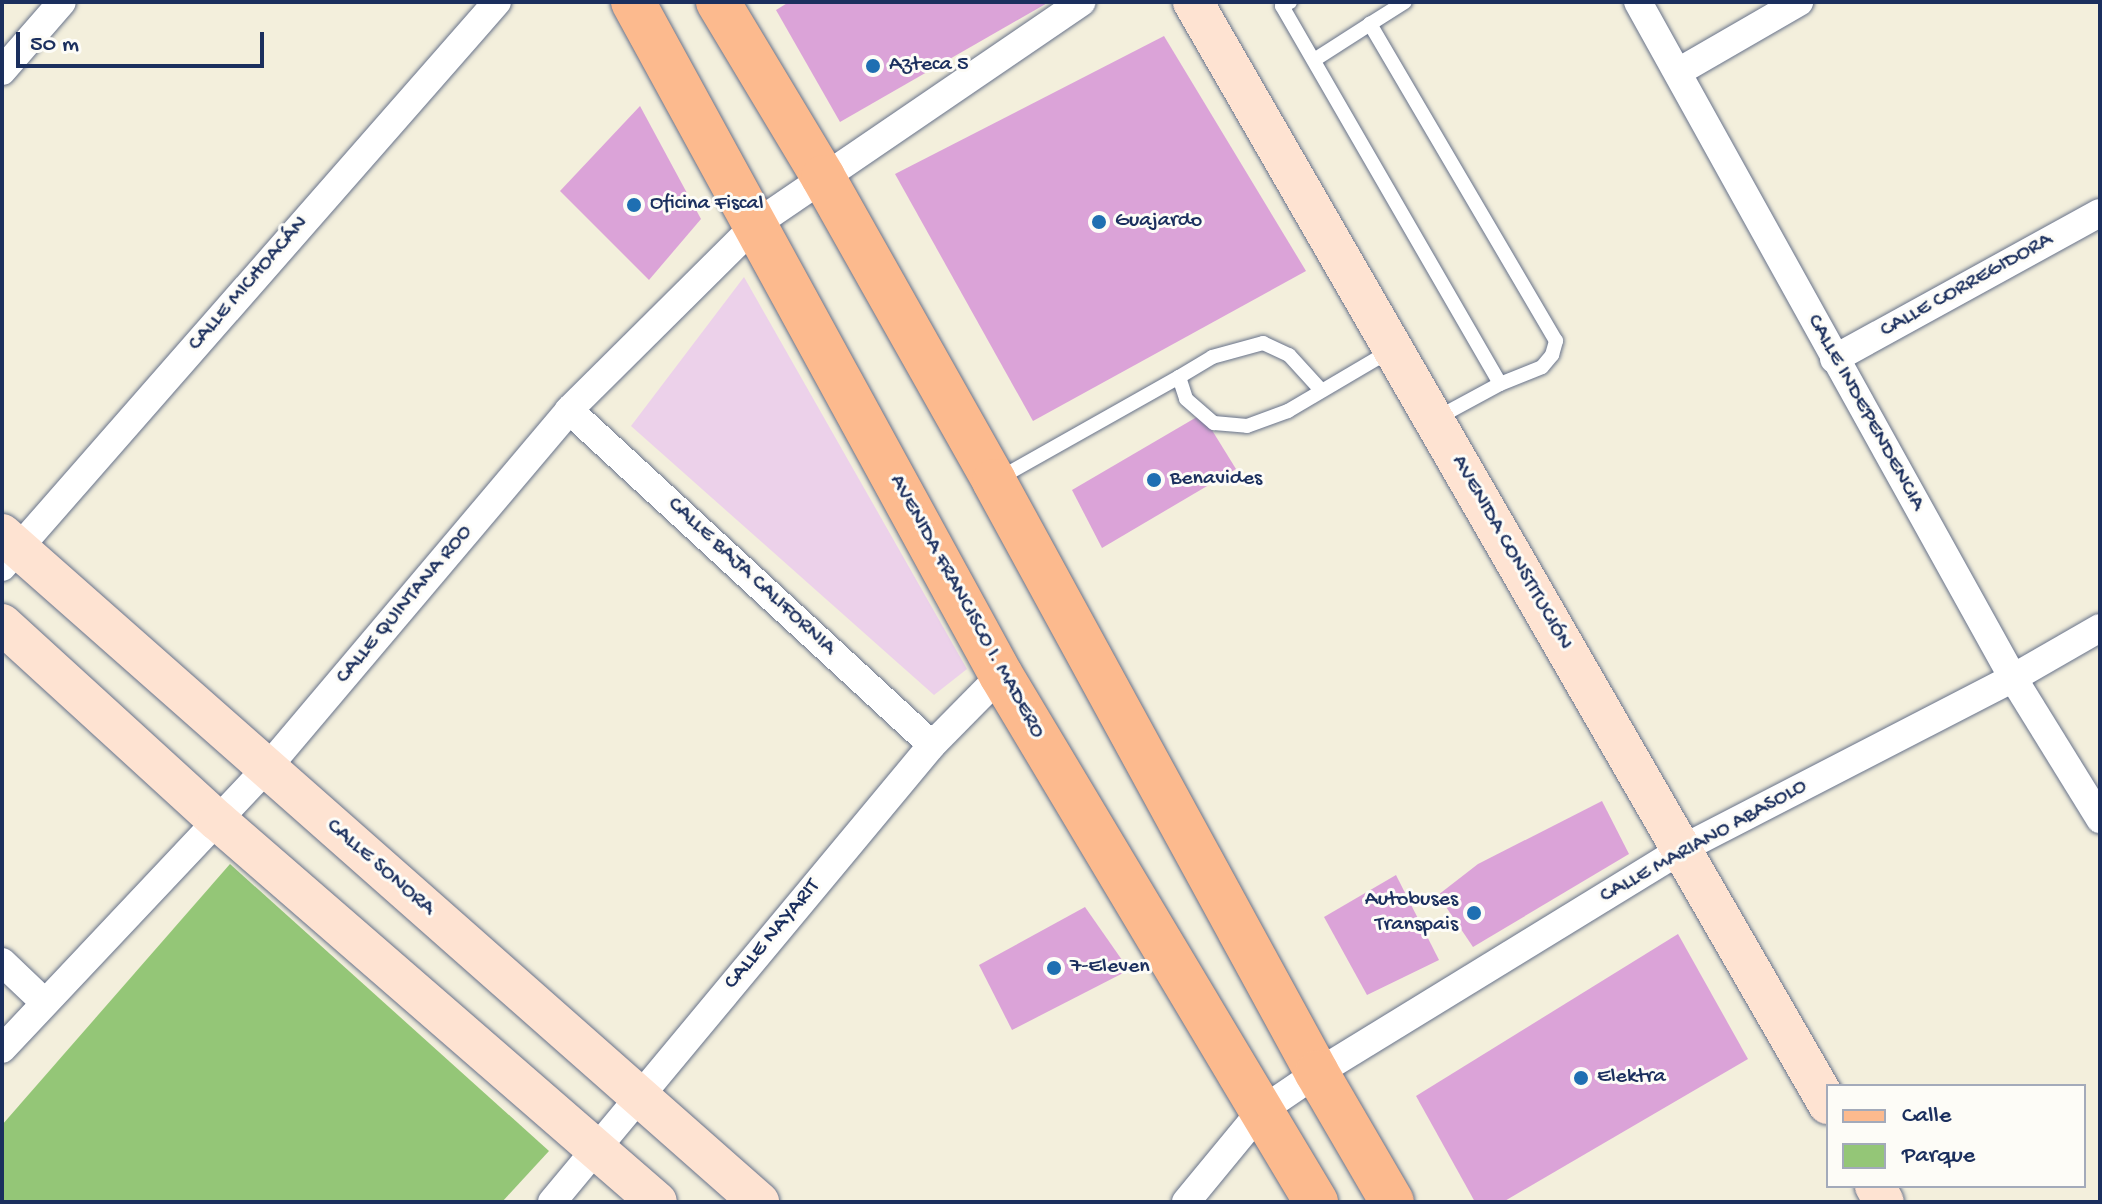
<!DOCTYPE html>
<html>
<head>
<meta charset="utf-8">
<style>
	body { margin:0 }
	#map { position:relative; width:2102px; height:1204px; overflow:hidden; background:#f3efdc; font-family:"Gochi Hand",sans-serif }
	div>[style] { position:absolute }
	.built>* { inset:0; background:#ecd1ea }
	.green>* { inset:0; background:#94c677 }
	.building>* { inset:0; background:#dba3d8 }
	.roads { filter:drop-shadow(0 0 2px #67728a) drop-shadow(0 0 2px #67728a) }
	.lane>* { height:14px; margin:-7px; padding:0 7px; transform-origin:7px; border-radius:7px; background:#fff }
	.street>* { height:28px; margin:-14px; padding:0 14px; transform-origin:14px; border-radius:14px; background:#fff }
	.secondary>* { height:40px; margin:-20px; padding:0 20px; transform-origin:20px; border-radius:20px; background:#fee3d2 }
	.primary>* { height:44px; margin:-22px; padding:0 22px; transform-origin:22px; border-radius:22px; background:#fcba8e }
	.dots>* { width:22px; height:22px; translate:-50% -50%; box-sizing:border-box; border:4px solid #fdfcf7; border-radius:50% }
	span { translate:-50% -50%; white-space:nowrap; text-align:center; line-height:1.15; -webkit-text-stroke:6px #fdfcf7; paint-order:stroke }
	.poi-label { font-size:22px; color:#1b2f5e }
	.left { translate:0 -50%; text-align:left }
	.right { translate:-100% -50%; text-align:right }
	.street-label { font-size:22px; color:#1b2f5e }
	.frame { position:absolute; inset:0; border:4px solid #1b2f5e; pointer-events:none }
	.legend { position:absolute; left:1826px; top:1084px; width:260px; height:104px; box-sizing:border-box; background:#fdfcf7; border:2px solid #a3aaba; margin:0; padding:10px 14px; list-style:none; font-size:24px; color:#1b2f5e }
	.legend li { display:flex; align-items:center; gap:16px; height:40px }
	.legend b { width:40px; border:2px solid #a3aaba }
	.scale { position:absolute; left:16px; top:32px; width:248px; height:36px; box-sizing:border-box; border:4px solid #1b2f5e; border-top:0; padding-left:10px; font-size:24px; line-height:28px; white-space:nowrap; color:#1b2f5e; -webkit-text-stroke:6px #fdfcf7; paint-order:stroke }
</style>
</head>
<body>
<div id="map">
	<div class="built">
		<div style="clip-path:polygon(744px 277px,967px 669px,934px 695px,631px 426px)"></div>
	</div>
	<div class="green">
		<div style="clip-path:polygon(230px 864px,549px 1151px,502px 1202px,2px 1202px,2px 1125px)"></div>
	</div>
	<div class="building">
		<div style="clip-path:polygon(789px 2px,1049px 2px,840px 122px,776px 10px)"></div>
		<div style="clip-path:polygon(1164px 36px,1306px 271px,1033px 421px,895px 174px)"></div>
		<div style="clip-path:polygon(640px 106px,701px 219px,649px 280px,560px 191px)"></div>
		<div style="clip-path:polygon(1202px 414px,1236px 469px,1102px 548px,1072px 490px)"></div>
		<div style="clip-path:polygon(1602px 801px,1629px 854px,1473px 947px,1438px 895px,1478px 864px)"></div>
		<div style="clip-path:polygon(1396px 875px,1439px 960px,1367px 995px,1324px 917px)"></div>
		<div style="clip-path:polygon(1085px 907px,1129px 970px,1012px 1030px,979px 965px)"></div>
		<div style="clip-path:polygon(1678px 934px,1748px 1059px,1503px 1202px,1475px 1202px,1416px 1096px)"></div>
	</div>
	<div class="roads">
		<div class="lane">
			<div style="left:1290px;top:2px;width:9px;rotate:153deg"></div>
			<div style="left:1282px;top:6px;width:436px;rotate:60deg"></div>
			<div style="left:1500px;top:384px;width:45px;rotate:-22deg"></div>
			<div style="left:1542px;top:367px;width:16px;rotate:-50deg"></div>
			<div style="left:1552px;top:355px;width:15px;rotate:-74deg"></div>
			<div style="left:1556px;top:341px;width:368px;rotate:-120.4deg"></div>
			<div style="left:1370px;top:24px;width:41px;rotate:-32.2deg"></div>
			<div style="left:1314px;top:60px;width:67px;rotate:-32.7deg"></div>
			<div style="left:1179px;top:377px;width:39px;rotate:-31deg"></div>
			<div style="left:1212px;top:357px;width:53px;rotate:-15.4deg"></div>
			<div style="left:1263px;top:343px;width:29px;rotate:25deg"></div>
			<div style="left:1289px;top:355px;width:47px;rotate:47.6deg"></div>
			<div style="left:1437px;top:418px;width:72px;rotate:-28.4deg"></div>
			<div style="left:998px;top:479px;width:208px;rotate:-29.4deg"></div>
			<div style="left:1179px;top:377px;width:23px;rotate:72deg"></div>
			<div style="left:1186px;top:399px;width:37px;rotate:41deg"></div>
			<div style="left:1214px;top:423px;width:33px;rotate:5deg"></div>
			<div style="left:1247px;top:426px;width:44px;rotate:-20.1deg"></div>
			<div style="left:1288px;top:411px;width:118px;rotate:-30.5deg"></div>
		</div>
		<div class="street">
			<div style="left:1638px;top:2px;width:773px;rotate:60.98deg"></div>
			<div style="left:2013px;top:678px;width:166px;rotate:58.3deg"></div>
			<div style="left:2px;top:71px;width:91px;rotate:-49deg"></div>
			<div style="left:1678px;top:72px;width:140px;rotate:-30deg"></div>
			<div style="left:1834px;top:359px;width:303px;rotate:-28.8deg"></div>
			<div style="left:569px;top:410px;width:494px;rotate:42.7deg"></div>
			<div style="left:2px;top:567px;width:751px;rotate:-48.78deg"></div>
			<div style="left:2px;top:962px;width:59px;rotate:43.6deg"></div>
			<div style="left:2px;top:1049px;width:386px;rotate:-46.7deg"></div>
			<div style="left:267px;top:768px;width:468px;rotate:-49.8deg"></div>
			<div style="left:569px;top:410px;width:264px;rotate:-44.8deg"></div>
			<div style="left:756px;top:224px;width:394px;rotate:-34.3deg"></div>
			<div style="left:552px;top:1202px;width:594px;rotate:-50.26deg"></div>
			<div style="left:932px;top:745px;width:98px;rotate:-45.4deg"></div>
			<div style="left:1186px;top:1202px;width:118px;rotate:-50.5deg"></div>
			<div style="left:1261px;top:1111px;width:68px;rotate:-34.2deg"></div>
			<div style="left:1317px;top:1073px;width:428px;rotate:-31.5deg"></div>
			<div style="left:1682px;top:849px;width:373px;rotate:-27.3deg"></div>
			<div style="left:2013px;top:678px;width:100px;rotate:-29.9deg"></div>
		</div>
		<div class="secondary">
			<div style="left:1193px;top:2px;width:1272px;rotate:60.05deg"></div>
			<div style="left:2px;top:534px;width:1010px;rotate:41.43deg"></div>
			<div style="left:2px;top:624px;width:292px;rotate:42.4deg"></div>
			<div style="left:218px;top:821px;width:581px;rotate:40.95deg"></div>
			<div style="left:1875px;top:1186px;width:18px;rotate:61deg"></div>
		</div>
		<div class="primary">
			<div style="left:633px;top:2px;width:767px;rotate:61.33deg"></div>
			<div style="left:1001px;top:675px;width:614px;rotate:59.13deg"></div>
			<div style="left:718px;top:2px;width:204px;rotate:59deg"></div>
			<div style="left:823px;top:177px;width:349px;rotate:60.6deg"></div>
			<div style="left:994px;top:481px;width:674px;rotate:61.38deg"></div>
			<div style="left:1317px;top:1073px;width:149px;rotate:59.8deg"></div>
		</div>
	</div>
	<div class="dots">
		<div style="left:873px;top:66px;background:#1f6fb2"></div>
		<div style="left:634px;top:205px;background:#1f6fb2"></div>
		<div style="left:1099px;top:222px;background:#1f6fb2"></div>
		<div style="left:1154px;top:480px;background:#1f6fb2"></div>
		<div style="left:1474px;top:913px;background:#1f6fb2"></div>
		<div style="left:1054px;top:968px;background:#1f6fb2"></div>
		<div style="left:1581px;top:1078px;background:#1f6fb2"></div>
	</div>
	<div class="poi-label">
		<span class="left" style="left:889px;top:66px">Azteca 5</span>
		<span class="left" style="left:650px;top:205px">Oficina Fiscal</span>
		<span class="left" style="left:1115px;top:222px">Guajardo</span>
		<span class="left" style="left:1170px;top:480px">Benavides</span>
		<span class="right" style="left:1458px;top:913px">Autobuses<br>Transpais</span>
		<span class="left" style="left:1070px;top:968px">7-Eleven</span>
		<span class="left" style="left:1597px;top:1078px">Elektra</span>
	</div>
	<div class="street-label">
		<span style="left:249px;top:284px;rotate:-49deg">CALLE MICHOACÁN</span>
		<span style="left:1967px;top:286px;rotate:-29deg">CALLE CORREGIDORA</span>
		<span style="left:1865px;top:413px;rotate:61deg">CALLE INDEPENDENCIA</span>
		<span style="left:1511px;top:553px;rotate:60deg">AVENIDA CONSTITUCIÓN</span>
		<span style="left:751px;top:577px;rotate:43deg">CALLE BAJA CALIFORNIA</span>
		<span style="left:405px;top:605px;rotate:-50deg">CALLE QUINTANA ROO</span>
		<span style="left:966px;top:607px;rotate:61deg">AVENIDA FRANCISCO I. MADERO</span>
		<span style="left:1704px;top:842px;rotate:-29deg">CALLE MARIANO ABASOLO</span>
		<span style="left:380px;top:868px;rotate:41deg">CALLE SONORA</span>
		<span style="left:773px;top:935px;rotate:-50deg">CALLE NAYARIT</span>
	</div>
	<div class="frame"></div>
	<ul class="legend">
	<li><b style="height:10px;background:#fcba8e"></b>Calle</li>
	<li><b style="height:22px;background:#94c677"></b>Parque</li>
	</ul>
	<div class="scale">50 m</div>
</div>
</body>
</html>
